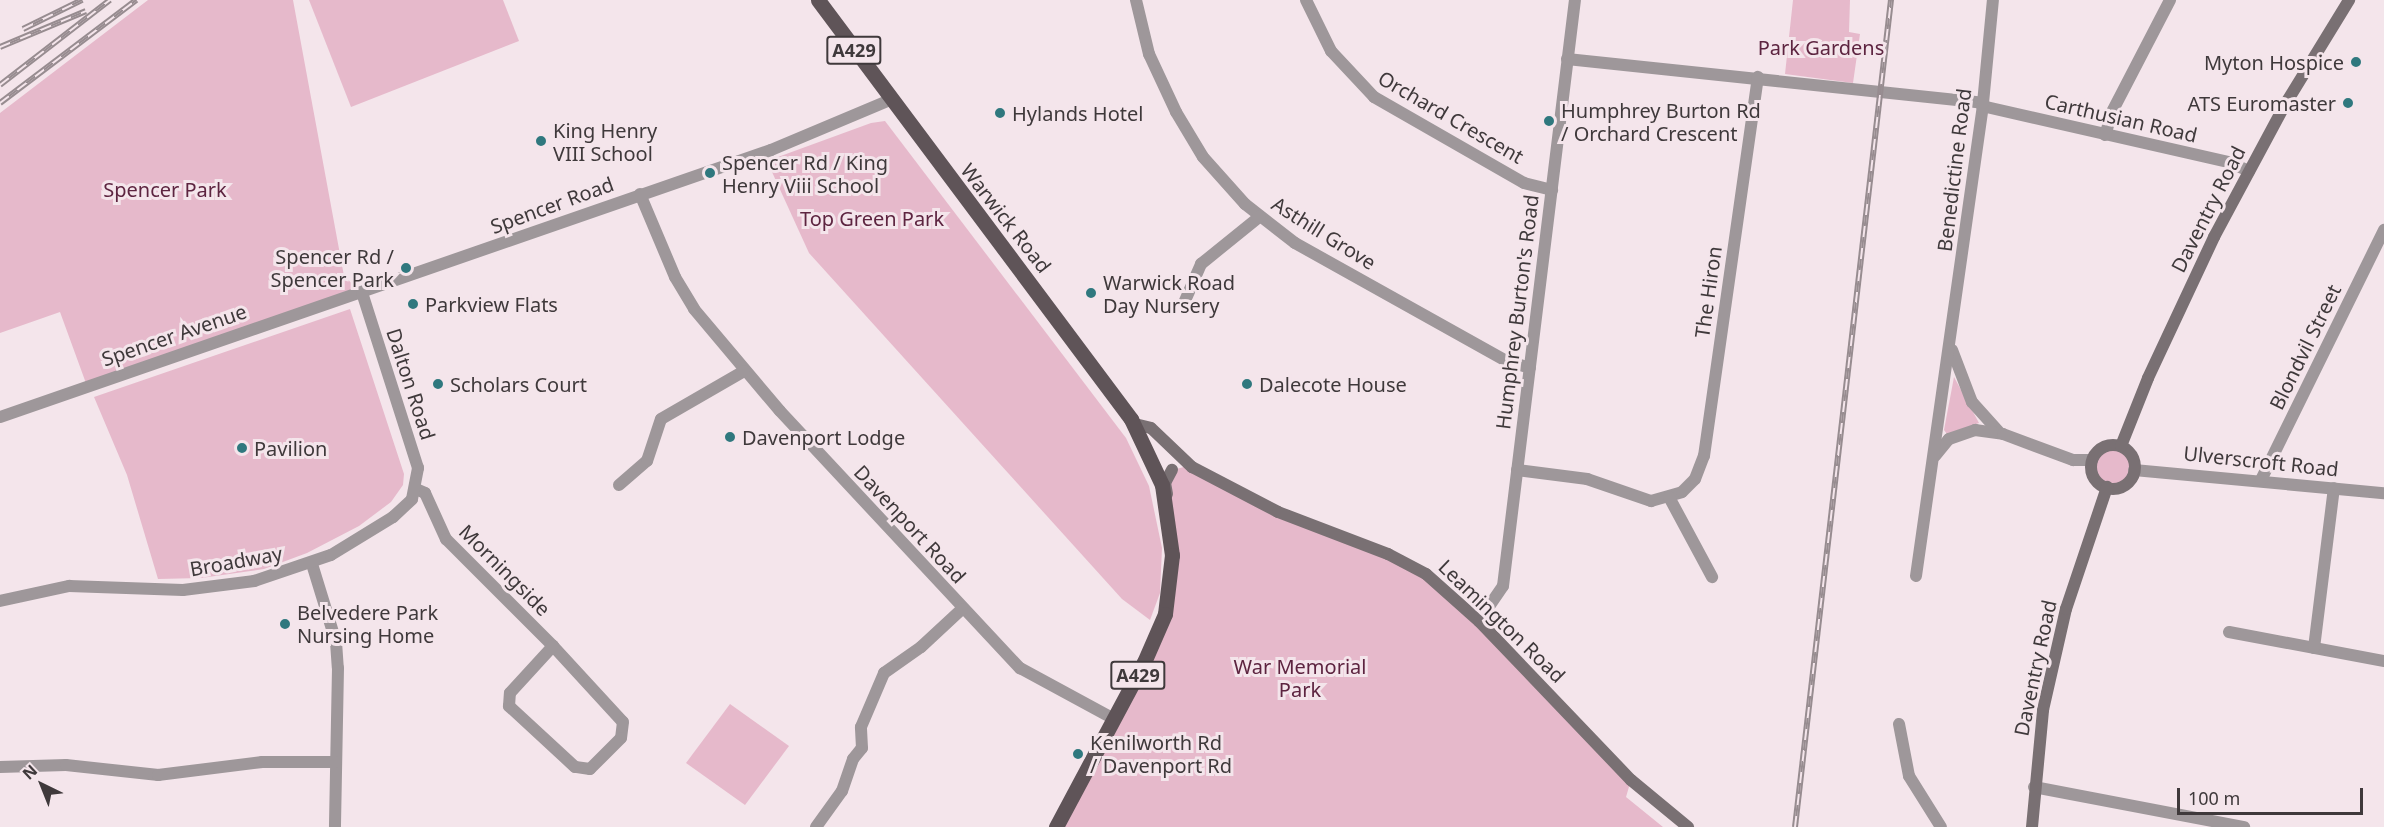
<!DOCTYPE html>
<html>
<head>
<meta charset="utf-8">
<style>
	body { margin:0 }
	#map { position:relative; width:2384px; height:827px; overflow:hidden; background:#f4e5eb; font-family:"Noto Sans",sans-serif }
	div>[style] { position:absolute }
	.green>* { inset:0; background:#e6b9cb }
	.round { border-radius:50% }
	.street>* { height:12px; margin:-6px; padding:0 6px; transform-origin:6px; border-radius:6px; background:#9e979a }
	.secondary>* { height:12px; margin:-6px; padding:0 6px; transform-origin:6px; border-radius:6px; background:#797073 }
	.secondary>.ring { margin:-6px; padding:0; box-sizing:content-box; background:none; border:12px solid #797073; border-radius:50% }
	.primary>* { height:15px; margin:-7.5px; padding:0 7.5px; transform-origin:7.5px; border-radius:7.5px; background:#5f5458 }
	.rail>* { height:6px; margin-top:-3px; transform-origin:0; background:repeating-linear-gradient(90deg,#f4e5eb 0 11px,#978c90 0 22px); box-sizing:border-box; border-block:2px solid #978c90 }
	.dots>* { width:16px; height:16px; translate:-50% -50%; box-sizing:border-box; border:3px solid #f4e5eb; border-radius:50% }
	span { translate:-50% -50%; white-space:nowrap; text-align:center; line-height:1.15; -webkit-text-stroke:6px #f4e5eb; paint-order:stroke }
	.shield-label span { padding:2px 4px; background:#f4e5eb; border:2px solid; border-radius:4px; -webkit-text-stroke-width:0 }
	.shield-label { font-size:18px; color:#3f393b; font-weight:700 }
	.park-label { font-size:20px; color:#5d2440 }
	.poi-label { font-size:20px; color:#3f393b }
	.right { translate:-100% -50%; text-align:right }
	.left { translate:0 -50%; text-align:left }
	.street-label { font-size:20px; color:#3f393b }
	.north { position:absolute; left:12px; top:755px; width:60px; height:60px; -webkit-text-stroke:4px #f4e5eb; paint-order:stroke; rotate:317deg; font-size:16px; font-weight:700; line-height:24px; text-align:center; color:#3f393b }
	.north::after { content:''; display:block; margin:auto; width:21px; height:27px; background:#3f393b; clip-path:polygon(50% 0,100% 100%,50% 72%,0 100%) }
	.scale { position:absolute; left:2177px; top:788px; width:186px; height:27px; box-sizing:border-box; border:3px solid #3f393b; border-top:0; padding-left:8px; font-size:18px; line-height:21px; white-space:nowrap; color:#3f393b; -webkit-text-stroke:4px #f4e5eb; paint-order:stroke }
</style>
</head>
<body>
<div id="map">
	<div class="green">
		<div style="clip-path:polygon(148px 0,293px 0,344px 276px,362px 293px,87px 386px,60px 312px,0 333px,0 113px)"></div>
		<div style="clip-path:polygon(309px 0,503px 0,519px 41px,351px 107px)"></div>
		<div style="clip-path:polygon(1793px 0,1850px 0,1849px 32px,1860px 34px,1853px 83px,1785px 74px)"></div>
		<div style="clip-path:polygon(885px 121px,1126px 438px,1149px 486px,1162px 548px,1160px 593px,1150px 620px,1122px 599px,809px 253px,767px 161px,871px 123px)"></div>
		<div style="clip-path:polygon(350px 309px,404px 474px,403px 485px,391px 502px,359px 526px,307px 553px,264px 569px,201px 578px,158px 579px,127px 475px,94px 397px)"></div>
		<div style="clip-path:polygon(1954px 377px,1979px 423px,1947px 434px,1944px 430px)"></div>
		<div class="round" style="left:2096px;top:450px;width:34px;height:34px"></div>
		<div style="clip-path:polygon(1184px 467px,1421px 570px,1631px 780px,1626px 797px,1663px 827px,1056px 827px,1160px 627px,1172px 470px)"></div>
		<div style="clip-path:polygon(730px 704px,789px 746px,745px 805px,686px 763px)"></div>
	</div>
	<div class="street">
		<div style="left:1136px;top:0;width:56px;rotate:76.5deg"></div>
		<div style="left:1149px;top:54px;width:64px;rotate:65deg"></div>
		<div style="left:1176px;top:112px;width:52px;rotate:59deg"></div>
		<div style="left:1203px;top:157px;width:63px;rotate:48.2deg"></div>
		<div style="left:1245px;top:204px;width:63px;rotate:38deg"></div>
		<div style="left:1295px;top:243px;width:240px;rotate:29.2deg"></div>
		<div style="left:1504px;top:360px;width:27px;rotate:17deg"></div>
		<div style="left:1306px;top:0;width:57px;rotate:63.9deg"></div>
		<div style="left:1331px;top:51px;width:63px;rotate:46.9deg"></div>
		<div style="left:1374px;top:97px;width:173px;rotate:29.8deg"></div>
		<div style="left:1524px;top:183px;width:29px;rotate:14deg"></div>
		<div style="left:1567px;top:59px;width:418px;rotate:6deg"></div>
		<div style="left:1982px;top:106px;width:252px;rotate:12.8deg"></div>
		<div style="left:2228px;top:162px;width:23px;rotate:23deg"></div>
		<div style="left:2105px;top:135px;width:26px;rotate:-72deg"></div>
		<div style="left:2113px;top:110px;width:124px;rotate:-62.6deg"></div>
		<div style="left:640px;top:194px;width:90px;rotate:67.1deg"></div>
		<div style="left:675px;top:277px;width:37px;rotate:59deg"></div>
		<div style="left:694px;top:309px;width:133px;rotate:49.9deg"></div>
		<div style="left:780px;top:411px;width:352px;rotate:47deg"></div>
		<div style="left:1020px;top:668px;width:107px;rotate:28.5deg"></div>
		<div style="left:1184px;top:303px;width:43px;rotate:-66.4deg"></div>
		<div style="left:1201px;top:264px;width:75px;rotate:-39deg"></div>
		<div style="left:1952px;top:350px;width:56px;rotate:69deg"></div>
		<div style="left:1972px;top:402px;width:40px;rotate:48deg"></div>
		<div style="left:0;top:417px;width:816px;rotate:-19.1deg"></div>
		<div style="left:771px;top:150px;width:129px;rotate:-22.8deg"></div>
		<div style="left:1935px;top:456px;width:22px;rotate:-51deg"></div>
		<div style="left:1949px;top:439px;width:28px;rotate:-19deg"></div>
		<div style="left:1975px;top:430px;width:28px;rotate:8deg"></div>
		<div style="left:2003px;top:434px;width:75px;rotate:20.4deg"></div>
		<div style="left:2073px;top:460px;width:19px"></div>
		<div style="left:1517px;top:470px;width:71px;rotate:7.3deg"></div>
		<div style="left:1587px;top:479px;width:68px;rotate:19deg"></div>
		<div style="left:1651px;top:501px;width:32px;rotate:-16deg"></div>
		<div style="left:1682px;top:492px;width:18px;rotate:-45deg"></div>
		<div style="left:1695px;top:479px;width:25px;rotate:-69deg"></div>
		<div style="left:1704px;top:456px;width:383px;rotate:-81.9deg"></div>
		<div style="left:2134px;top:470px;width:251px;rotate:5.3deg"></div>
		<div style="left:2261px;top:480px;width:279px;rotate:-63.8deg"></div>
		<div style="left:619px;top:485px;width:37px;rotate:-41deg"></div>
		<div style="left:647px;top:461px;width:44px;rotate:-71.6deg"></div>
		<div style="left:661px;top:419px;width:96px;rotate:-30deg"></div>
		<div style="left:416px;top:489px;width:10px;rotate:24deg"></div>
		<div style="left:425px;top:493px;width:51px;rotate:65.5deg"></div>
		<div style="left:446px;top:539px;width:151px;rotate:45deg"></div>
		<div style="left:553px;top:646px;width:103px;rotate:47.4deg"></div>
		<div style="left:623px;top:722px;width:16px;rotate:97deg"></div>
		<div style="left:621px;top:738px;width:44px;rotate:135deg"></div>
		<div style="left:590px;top:769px;width:15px;rotate:-172deg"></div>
		<div style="left:575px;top:767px;width:90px;rotate:-137.3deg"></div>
		<div style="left:509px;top:706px;width:13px;rotate:-86deg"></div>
		<div style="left:510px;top:693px;width:64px;rotate:-47.5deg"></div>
		<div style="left:1669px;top:497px;width:91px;rotate:61.7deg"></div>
		<div style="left:312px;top:564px;width:82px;rotate:72.9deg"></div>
		<div style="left:336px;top:642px;width:26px;rotate:86deg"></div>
		<div style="left:338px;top:668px;width:159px;rotate:91.1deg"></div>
		<div style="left:1916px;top:576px;width:478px;rotate:-81.9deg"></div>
		<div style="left:1983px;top:103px;width:103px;rotate:-84.5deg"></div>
		<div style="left:0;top:601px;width:71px;rotate:-12.3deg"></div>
		<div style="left:69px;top:586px;width:114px;rotate:2deg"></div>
		<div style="left:183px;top:590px;width:72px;rotate:-7.2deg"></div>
		<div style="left:254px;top:581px;width:81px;rotate:-18.7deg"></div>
		<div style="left:331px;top:555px;width:73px;rotate:-31.5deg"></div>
		<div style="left:393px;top:517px;width:26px;rotate:-43deg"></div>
		<div style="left:412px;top:499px;width:32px;rotate:-79deg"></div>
		<div style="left:418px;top:468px;width:184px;rotate:-107.7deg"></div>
		<div style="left:1479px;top:621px;width:42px;rotate:-55.6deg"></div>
		<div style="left:1503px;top:586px;width:590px;rotate:-83deg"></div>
		<div style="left:2229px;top:632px;width:158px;rotate:10.6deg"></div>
		<div style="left:2314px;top:648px;width:161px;rotate:-82.9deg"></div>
		<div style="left:1899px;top:724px;width:53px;rotate:79.1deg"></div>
		<div style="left:1909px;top:776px;width:60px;rotate:57.9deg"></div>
		<div style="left:0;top:767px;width:66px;rotate:-1.7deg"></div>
		<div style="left:66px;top:765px;width:93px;rotate:6.2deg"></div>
		<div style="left:158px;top:775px;width:105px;rotate:-7.1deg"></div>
		<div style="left:262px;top:762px;width:74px"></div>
		<div style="left:2034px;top:787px;width:214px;rotate:10.8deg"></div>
		<div style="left:816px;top:827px;width:44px;rotate:-54.2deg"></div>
		<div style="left:842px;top:791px;width:34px;rotate:-71deg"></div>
		<div style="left:853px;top:759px;width:14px;rotate:-51deg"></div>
		<div style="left:862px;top:748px;width:21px;rotate:-93deg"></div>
		<div style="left:861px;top:727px;width:59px;rotate:-66.9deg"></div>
		<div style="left:884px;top:673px;width:45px;rotate:-35.1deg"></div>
		<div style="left:921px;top:647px;width:56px;rotate:-42.8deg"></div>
	</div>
	<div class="secondary">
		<div style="left:1135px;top:424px;width:16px;rotate:14deg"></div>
		<div style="left:1151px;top:428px;width:57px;rotate:43.6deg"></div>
		<div style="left:1192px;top:467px;width:97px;rotate:27.6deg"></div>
		<div style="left:1278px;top:512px;width:118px;rotate:20.9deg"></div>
		<div style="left:1388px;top:554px;width:43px;rotate:27.8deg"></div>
		<div style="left:1426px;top:574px;width:71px;rotate:41.6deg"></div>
		<div style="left:1479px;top:621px;width:220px;rotate:46.3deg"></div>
		<div style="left:1631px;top:780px;width:74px;rotate:39.5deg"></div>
		<div class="ring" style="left:2091px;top:445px;width:32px;height:32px"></div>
		<div style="left:2121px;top:446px;width:73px;rotate:-68.3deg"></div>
		<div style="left:2148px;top:378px;width:156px;rotate:-64.9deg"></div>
		<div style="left:2214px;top:237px;width:152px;rotate:-61.8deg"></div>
		<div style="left:2286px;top:103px;width:121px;rotate:-58.5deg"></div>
		<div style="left:1167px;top:494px;width:11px;rotate:-100deg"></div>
		<div style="left:1165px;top:483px;width:15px;rotate:-62deg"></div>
		<div style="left:2032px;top:827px;width:118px;rotate:-84.6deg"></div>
		<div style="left:2043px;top:710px;width:104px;rotate:-77.2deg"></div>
		<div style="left:2066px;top:609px;width:129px;rotate:-71.4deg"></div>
	</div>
	<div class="primary">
		<div style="left:818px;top:0;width:523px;rotate:53.24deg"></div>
		<div style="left:1131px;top:419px;width:73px;rotate:64.8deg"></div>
		<div style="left:1162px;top:485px;width:71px;rotate:81.9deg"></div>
		<div style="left:1172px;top:555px;width:59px;rotate:96.8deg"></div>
		<div style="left:1165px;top:614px;width:52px;rotate:113.6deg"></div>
		<div style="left:1144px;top:662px;width:187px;rotate:118.1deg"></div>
	</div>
	<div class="rail">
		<div style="left:23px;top:29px;width:66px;rotate:-26.2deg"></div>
		<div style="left:0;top:47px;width:93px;rotate:-22.7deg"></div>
		<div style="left:0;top:85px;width:139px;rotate:-37.7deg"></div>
		<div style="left:0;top:103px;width:171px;rotate:-37.1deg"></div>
		<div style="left:1795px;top:827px;width:833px;rotate:-83.38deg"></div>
	</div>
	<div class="dots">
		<div style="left:2356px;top:62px;background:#2f787e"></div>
		<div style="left:2348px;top:103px;background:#2f787e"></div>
		<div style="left:1000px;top:113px;background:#2f787e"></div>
		<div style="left:1549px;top:121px;background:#2f787e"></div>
		<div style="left:541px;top:141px;background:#2f787e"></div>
		<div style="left:710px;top:173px;background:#2f787e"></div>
		<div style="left:406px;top:268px;background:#2f787e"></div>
		<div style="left:1091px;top:293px;background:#2f787e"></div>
		<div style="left:413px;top:304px;background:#2f787e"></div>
		<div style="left:438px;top:384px;background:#2f787e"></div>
		<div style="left:1247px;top:384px;background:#2f787e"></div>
		<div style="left:730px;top:437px;background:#2f787e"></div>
		<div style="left:242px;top:448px;background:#2f787e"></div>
		<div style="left:285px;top:624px;background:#2f787e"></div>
		<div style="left:1078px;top:754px;background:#2f787e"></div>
	</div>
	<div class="shield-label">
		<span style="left:854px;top:50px">A429</span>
		<span style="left:1138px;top:675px">A429</span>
	</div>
	<div class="park-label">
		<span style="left:1821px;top:47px">Park Gardens</span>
		<span style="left:165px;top:189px">Spencer Park</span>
		<span style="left:872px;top:218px">Top Green Park</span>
		<span style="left:1300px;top:678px">War Memorial<br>Park</span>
	</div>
	<div class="poi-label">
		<span class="right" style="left:2344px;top:62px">Myton Hospice</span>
		<span class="right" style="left:2336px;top:103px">ATS Euromaster</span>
		<span class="left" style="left:1561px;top:122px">Humphrey Burton Rd<br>/ Orchard Crescent</span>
		<span class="left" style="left:1012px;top:113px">Hylands Hotel</span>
		<span class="left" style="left:553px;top:142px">King Henry<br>VIII School</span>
		<span class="left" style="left:722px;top:174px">Spencer Rd / King<br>Henry Viii School</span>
		<span class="right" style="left:394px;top:268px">Spencer Rd /<br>Spencer Park</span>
		<span class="left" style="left:1103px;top:294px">Warwick Road<br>Day Nursery</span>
		<span class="left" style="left:425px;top:304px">Parkview Flats</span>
		<span class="left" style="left:450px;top:384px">Scholars Court</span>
		<span class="left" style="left:1259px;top:384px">Dalecote House</span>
		<span class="left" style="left:742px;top:437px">Davenport Lodge</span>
		<span class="left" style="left:254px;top:448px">Pavilion</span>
		<span class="left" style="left:297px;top:624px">Belvedere Park<br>Nursing Home</span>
		<span class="left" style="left:1090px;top:754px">Kenilworth Rd<br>/ Davenport Rd</span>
	</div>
	<div class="street-label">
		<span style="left:1451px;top:117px;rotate:30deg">Orchard Crescent</span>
		<span style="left:2121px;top:118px;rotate:13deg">Carthusian Road</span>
		<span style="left:1954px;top:170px;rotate:-83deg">Benedictine Road</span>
		<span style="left:552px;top:205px;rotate:-20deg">Spencer Road</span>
		<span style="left:2208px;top:209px;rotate:-63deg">Daventry Road</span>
		<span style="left:1006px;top:218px;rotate:52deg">Warwick Road</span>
		<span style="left:1324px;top:233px;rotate:32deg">Asthill Grove</span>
		<span style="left:1708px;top:292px;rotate:-82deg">The Hiron</span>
		<span style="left:1517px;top:312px;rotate:-83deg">Humphrey Burton's Road</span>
		<span style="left:174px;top:335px;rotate:-19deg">Spencer Avenue</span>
		<span style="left:2305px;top:347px;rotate:-64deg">Blondvil Street</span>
		<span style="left:411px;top:384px;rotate:72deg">Dalton Road</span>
		<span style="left:2261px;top:461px;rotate:6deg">Ulverscroft Road</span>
		<span style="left:910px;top:524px;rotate:47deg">Davenport Road</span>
		<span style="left:236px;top:561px;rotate:-10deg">Broadway</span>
		<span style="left:505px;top:570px;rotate:45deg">Morningside</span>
		<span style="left:1502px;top:621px;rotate:44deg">Leamington Road</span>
		<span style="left:2035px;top:668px;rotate:-78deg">Daventry Road</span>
	</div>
	<div class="north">N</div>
	<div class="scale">100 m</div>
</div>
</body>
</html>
